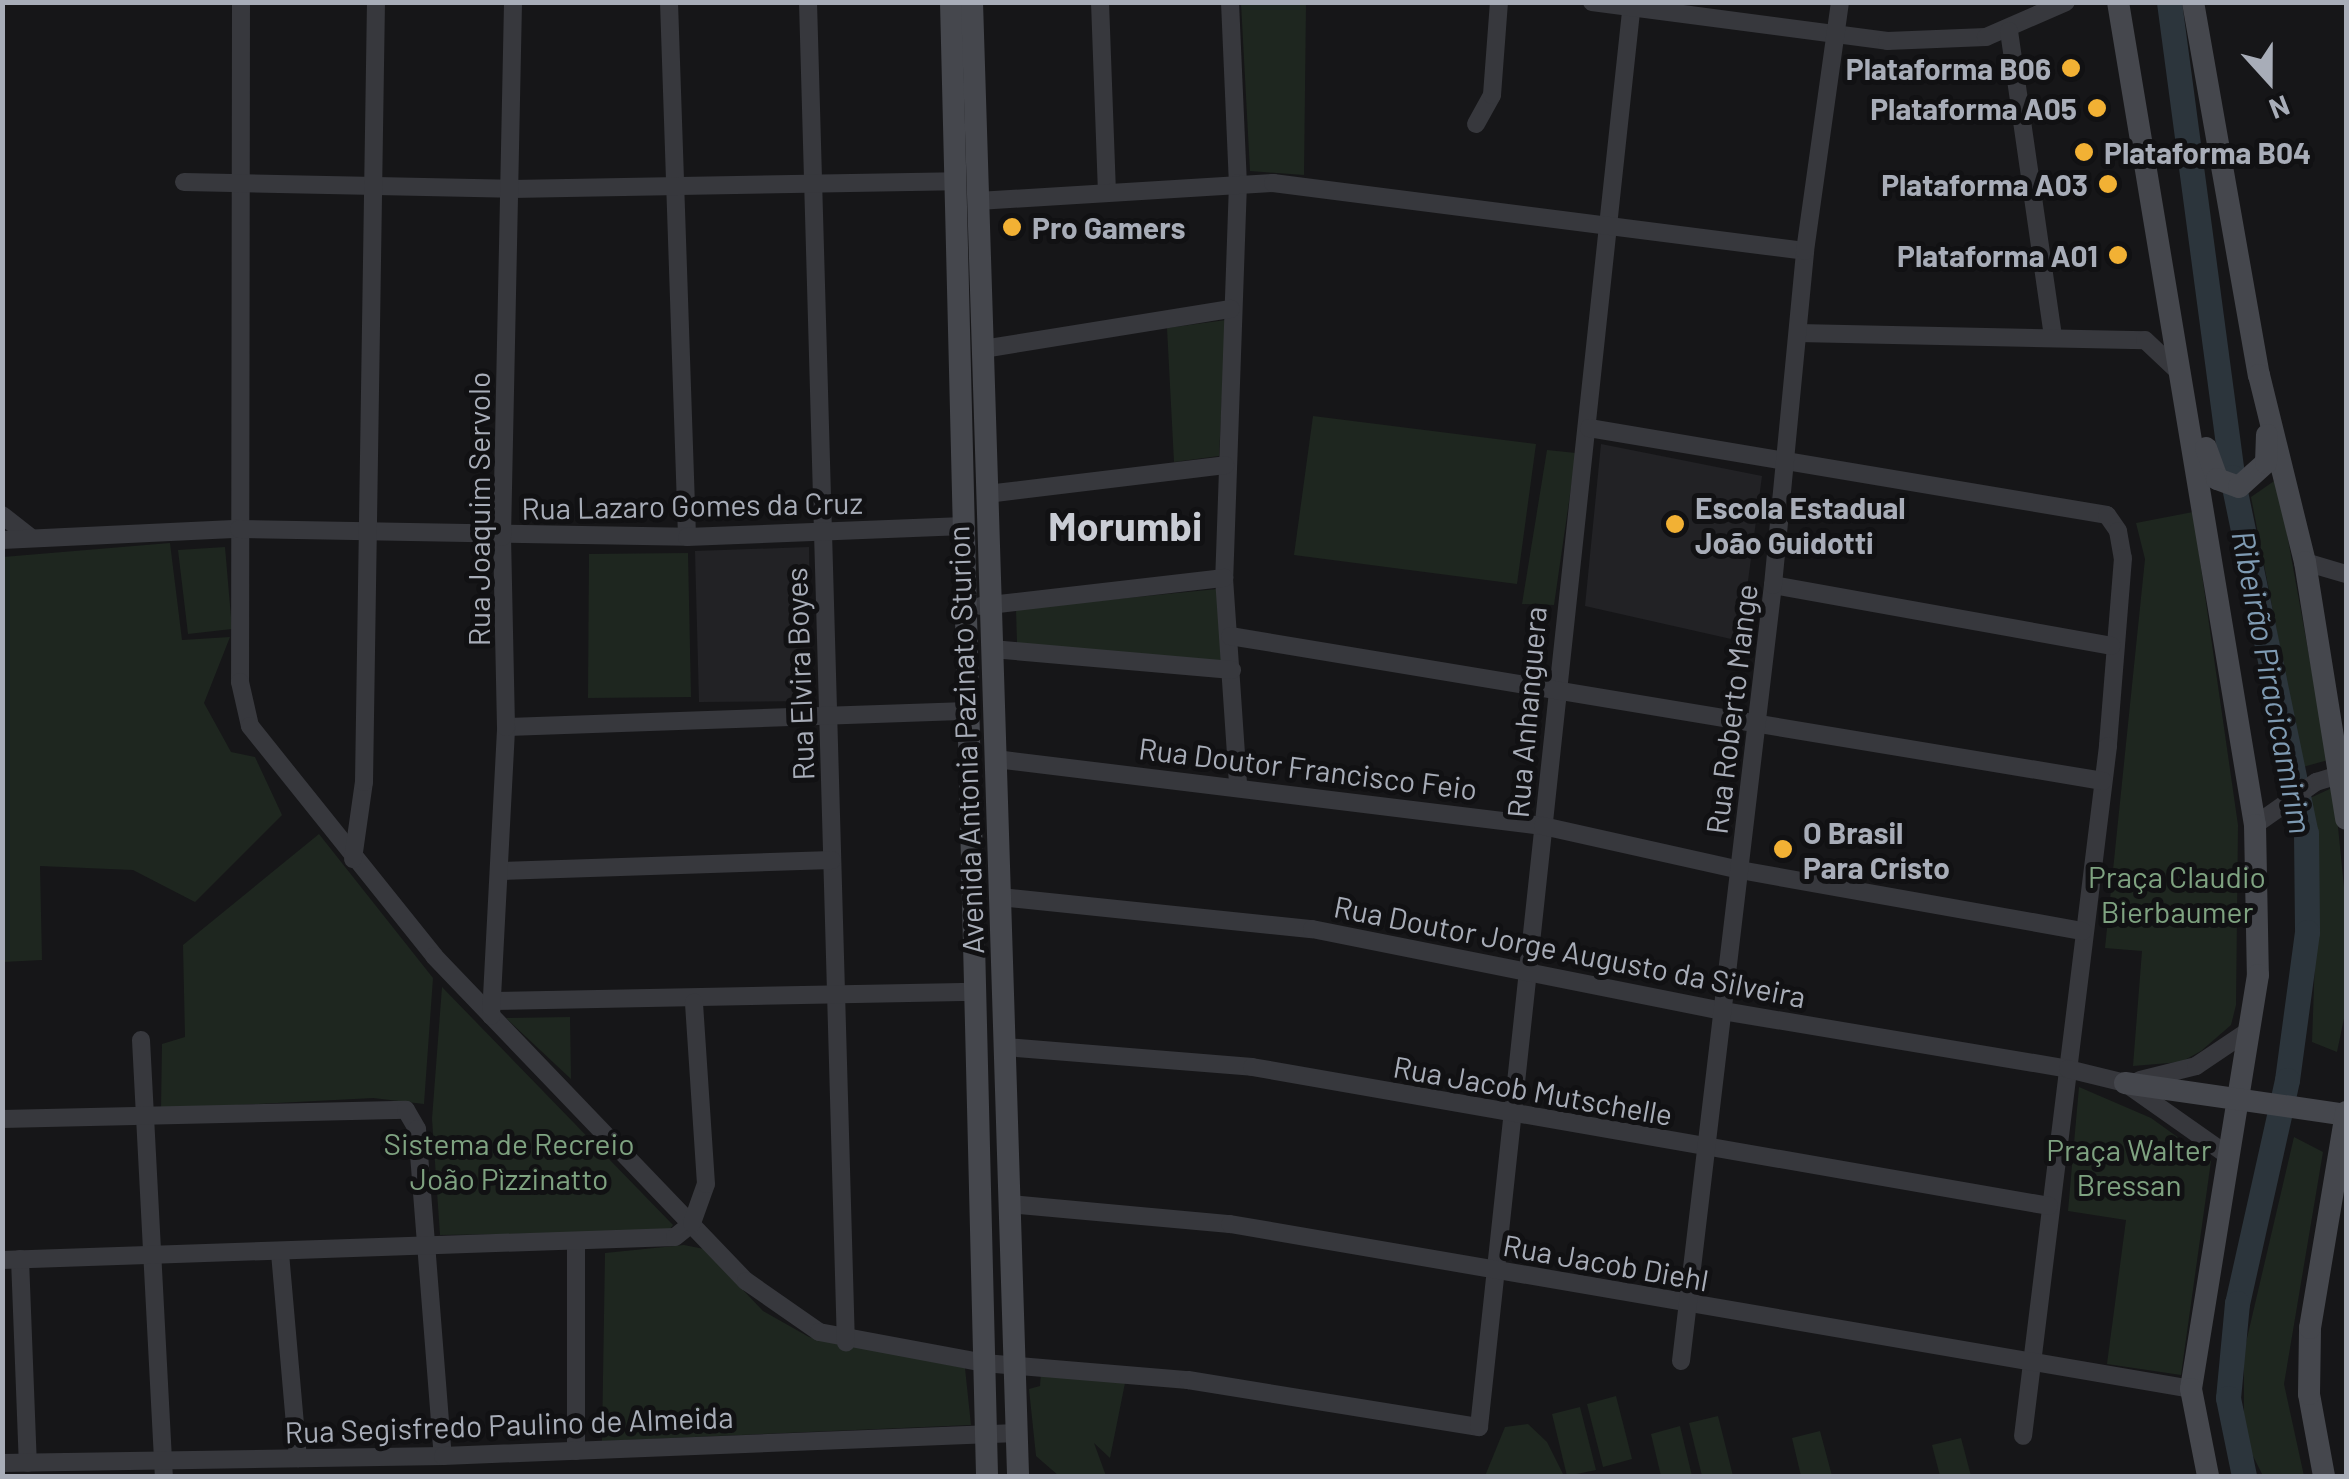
<!DOCTYPE html>
<html>
<head>
<meta charset="utf-8">
<style>
	body { margin:0 }
	#map { position:relative; width:2349px; height:1479px; overflow:hidden; background:#161618; font-family:Barlow,sans-serif }
	div>[style] { position:absolute }
	.built>* { inset:0; background:#222225 }
	.green>* { inset:0; background:#1e261f }
	.river>* { height:25px; margin:-12.5px; padding:0 12.5px; transform-origin:12.5px; border-radius:12.5px; background:#2c353c }
	.street>* { height:18px; margin:-9px; padding:0 9px; transform-origin:9px; border-radius:9px; background:#37383d }
	.secondary>* { height:22px; margin:-11px; padding:0 11px; transform-origin:11px; border-radius:11px; background:#45474d }
	.dots>* { width:28px; height:28px; translate:-50% -50%; box-sizing:border-box; border:5px solid #111113; border-radius:50% }
	span { translate:-50% -50%; white-space:nowrap; text-align:center; line-height:1.15; -webkit-text-stroke:10px #111113; paint-order:stroke }
	.poi-label { font-size:30px; color:#a8adb8; font-weight:700 }
	.right { translate:-100% -50%; text-align:right }
	.left { translate:0 -50%; text-align:left }
	.street-label { font-size:30px; color:#a8adb8 }
	.park-label { font-size:30px; color:#7fa381 }
	.water-label { font-size:32px; color:#7f9bb3; font-style:italic }
	.district-label { font-size:40px; color:#c9ccd4; font-weight:700 }
	.frame { position:absolute; inset:0; border:5px solid #a8adb8; pointer-events:none }
	.north { position:absolute; left:2219px; top:30px; width:100px; height:100px; -webkit-text-stroke:8px #111113; paint-order:stroke; rotate:159deg; font-size:28px; font-weight:700; line-height:40px; text-align:center; color:#a8adb8 }
	.north::after { content:''; display:block; margin:auto; width:35px; height:45px; background:#a8adb8; clip-path:polygon(50% 0,100% 100%,50% 72%,0 100%) }
</style>
</head>
<body>
<div id="map">
	<div class="built">
		<div style="clip-path:polygon(1601px 444px,1762px 476px,1740px 641px,1585px 606px)"></div>
		<div style="clip-path:polygon(809px 547px,811px 701px,699px 702px,695px 551px)"></div>
	</div>
	<div class="green">
		<div style="clip-path:polygon(1241px 3px,1306px 3px,1304px 175px,1250px 171px)"></div>
		<div style="clip-path:polygon(1226px 320px,1219px 456px,1174px 462px,1167px 328px)"></div>
		<div style="clip-path:polygon(1313px 416px,1536px 444px,1517px 584px,1294px 555px)"></div>
		<div style="clip-path:polygon(1547px 450px,1576px 453px,1554px 605px,1522px 604px)"></div>
		<div style="clip-path:polygon(2277px 479px,2328px 760px,2303px 767px,2251px 497px)"></div>
		<div style="clip-path:polygon(2193px 512px,2238px 825px,2236px 1005px,2231px 1025px,2201px 1051px,2181px 1062px,2133px 1066px,2142px 951px,2105px 948px,2145px 559px,2136px 523px)"></div>
		<div style="clip-path:polygon(170px 543px,182px 640px,230px 637px,204px 703px,231px 752px,255px 757px,282px 815px,195px 902px,133px 870px,40px 866px,42px 960px,3px 962px,3px 557px)"></div>
		<div style="clip-path:polygon(225px 547px,232px 629px,188px 634px,178px 550px)"></div>
		<div style="clip-path:polygon(688px 553px,691px 697px,588px 698px,589px 554px)"></div>
		<div style="clip-path:polygon(1217px 589px,1222px 664px,1017px 643px,1016px 609px)"></div>
		<div style="clip-path:polygon(2334px 787px,2346px 907px,2346px 1009px,2337px 1052px,2312px 1042px,2319px 847px,2308px 799px)"></div>
		<div style="clip-path:polygon(319px 834px,433px 978px,424px 1104px,373px 1098px,161px 1109px,162px 1044px,185px 1037px,183px 945px)"></div>
		<div style="clip-path:polygon(442px 987px,673px 1225px,668px 1232px,440px 1235px,432px 1119px)"></div>
		<div style="clip-path:polygon(570px 1017px,571px 1079px,506px 1018px)"></div>
		<div style="clip-path:polygon(2079px 1087px,2151px 1118px,2211px 1161px,2181px 1375px,2107px 1364px,2126px 1220px,2068px 1211px)"></div>
		<div style="clip-path:polygon(2294px 1137px,2323px 1152px,2284px 1384px,2304px 1476px,2263px 1476px,2244px 1438px,2244px 1351px)"></div>
		<div style="clip-path:polygon(684px 1245px,704px 1249px,763px 1311px,809px 1337px,965px 1368px,971px 1425px,602px 1441px,605px 1253px)"></div>
		<div style="clip-path:polygon(1041px 1372px,1125px 1383px,1110px 1458px,1094px 1443px,1106px 1476px,1059px 1476px,1036px 1456px,1029px 1389px,1040px 1386px)"></div>
		<div style="clip-path:polygon(1616px 1396px,1632px 1459px,1603px 1467px,1587px 1404px)"></div>
		<div style="clip-path:polygon(1580px 1407px,1596px 1470px,1567px 1476px,1552px 1414px)"></div>
		<div style="clip-path:polygon(1718px 1416px,1733px 1476px,1702px 1476px,1689px 1423px)"></div>
		<div style="clip-path:polygon(1528px 1424px,1547px 1442px,1564px 1476px,1485px 1476px,1505px 1427px)"></div>
		<div style="clip-path:polygon(1680px 1426px,1692px 1476px,1661px 1476px,1651px 1434px)"></div>
		<div style="clip-path:polygon(1820px 1431px,1832px 1476px,1801px 1476px,1792px 1438px)"></div>
		<div style="clip-path:polygon(1961px 1438px,1971px 1476px,1940px 1476px,1932px 1445px)"></div>
	</div>
	<div class="river">
		<div style="left:2169px;top:2px;width:479px;rotate:82.4deg"></div>
		<div style="left:2232px;top:477px;width:364px;rotate:78.3deg"></div>
		<div style="left:2306px;top:833px;width:99px;rotate:89.4deg"></div>
		<div style="left:2307px;top:932px;width:149px;rotate:97.7deg"></div>
		<div style="left:2287px;top:1080px;width:229px;rotate:102.6deg"></div>
		<div style="left:2237px;top:1303px;width:95px;rotate:95.4deg"></div>
		<div style="left:2228px;top:1398px;width:80px;rotate:78.4deg"></div>
	</div>
	<div class="street">
		<div style="left:241px;top:2px;width:680px;rotate:90.08deg"></div>
		<div style="left:240px;top:682px;width:45px;rotate:77.2deg"></div>
		<div style="left:250px;top:726px;width:295px;rotate:51.3deg"></div>
		<div style="left:434px;top:956px;width:451px;rotate:46.2deg"></div>
		<div style="left:746px;top:1281px;width:89px;rotate:34.9deg"></div>
		<div style="left:819px;top:1332px;width:168px;rotate:10.6deg"></div>
		<div style="left:984px;top:1363px;width:205px;rotate:4.8deg"></div>
		<div style="left:1188px;top:1380px;width:295px;rotate:9.2deg"></div>
		<div style="left:1479px;top:1427px;width:1433px;rotate:-83.87deg"></div>
		<div style="left:669px;top:2px;width:535px;rotate:88.07deg"></div>
		<div style="left:808px;top:2px;width:1341px;rotate:88.38deg"></div>
		<div style="left:1100px;top:2px;width:190px;rotate:87.9deg"></div>
		<div style="left:1230px;top:2px;width:181px;rotate:87.5deg"></div>
		<div style="left:1238px;top:183px;width:395px;rotate:92deg"></div>
		<div style="left:1224px;top:578px;width:206px;rotate:86.1deg"></div>
		<div style="left:1592px;top:2px;width:298px;rotate:7.5deg"></div>
		<div style="left:1887px;top:41px;width:99px;rotate:-2.3deg"></div>
		<div style="left:1986px;top:37px;width:87px;rotate:-23.6deg"></div>
		<div style="left:2009px;top:31px;width:308px;rotate:81.8deg"></div>
		<div style="left:1476px;top:124px;width:33px;rotate:-61deg"></div>
		<div style="left:1492px;top:95px;width:93px;rotate:-85.7deg"></div>
		<div style="left:184px;top:182px;width:327px;rotate:1.2deg"></div>
		<div style="left:511px;top:189px;width:444px;rotate:-1deg"></div>
		<div style="left:978px;top:201px;width:296px;rotate:-3.5deg"></div>
		<div style="left:1273px;top:183px;width:536px;rotate:7.28deg"></div>
		<div style="left:1798px;top:333px;width:347px;rotate:1.2deg"></div>
		<div style="left:2145px;top:340px;width:47px;rotate:43.3deg"></div>
		<div style="left:983px;top:349px;width:251px;rotate:-9.2deg"></div>
		<div style="left:1589px;top:428px;width:525px;rotate:9.53deg"></div>
		<div style="left:2107px;top:515px;width:19px;rotate:55deg"></div>
		<div style="left:2118px;top:531px;width:27px;rotate:80deg"></div>
		<div style="left:2123px;top:558px;width:189px;rotate:94.6deg"></div>
		<div style="left:2108px;top:746px;width:695px;rotate:97.02deg"></div>
		<div style="left:987px;top:494px;width:240px;rotate:-6.9deg"></div>
		<div style="left:2px;top:515px;width:37px;rotate:38deg"></div>
		<div style="left:2px;top:540px;width:237px;rotate:-2.7deg"></div>
		<div style="left:239px;top:529px;width:448px;rotate:1deg"></div>
		<div style="left:687px;top:537px;width:277px;rotate:-2.3deg"></div>
		<div style="left:2305px;top:562px;width:43px;rotate:16.3deg"></div>
		<div style="left:1773px;top:585px;width:344px;rotate:10.2deg"></div>
		<div style="left:981px;top:606px;width:245px;rotate:-6.6deg"></div>
		<div style="left:1230px;top:636px;width:885px;rotate:9.43deg"></div>
		<div style="left:992px;top:649px;width:241px;rotate:5deg"></div>
		<div style="left:506px;top:727px;width:462px;rotate:-2deg"></div>
		<div style="left:996px;top:759px;width:551px;rotate:6.98deg"></div>
		<div style="left:1543px;top:826px;width:202px;rotate:12.6deg"></div>
		<div style="left:1740px;top:870px;width:348px;rotate:10.1deg"></div>
		<div style="left:2255px;top:825px;width:75px;rotate:-35.2deg"></div>
		<div style="left:2316px;top:782px;width:31px;rotate:-17deg"></div>
		<div style="left:353px;top:859px;width:78px;rotate:-81.9deg"></div>
		<div style="left:364px;top:782px;width:780px;rotate:-89.12deg"></div>
		<div style="left:500px;top:871px;width:332px;rotate:-1.9deg"></div>
		<div style="left:1000px;top:897px;width:314px;rotate:5.9deg"></div>
		<div style="left:1312px;top:929px;width:419px;rotate:11.3deg"></div>
		<div style="left:1723px;top:1011px;width:350px;rotate:9.5deg"></div>
		<div style="left:2068px;top:1069px;width:59px;rotate:13.8deg"></div>
		<div style="left:2125px;top:1083px;width:127px;rotate:35.1deg"></div>
		<div style="left:491px;top:1001px;width:485px;rotate:-1.1deg"></div>
		<div style="left:491px;top:1016px;width:289px;rotate:-87deg"></div>
		<div style="left:506px;top:727px;width:190px;rotate:-91.2deg"></div>
		<div style="left:502px;top:537px;width:535px;rotate:-88.82deg"></div>
		<div style="left:141px;top:1040px;width:437px;rotate:87deg"></div>
		<div style="left:1005px;top:1047px;width:248px;rotate:4.6deg"></div>
		<div style="left:1252px;top:1067px;width:809px;rotate:9.89deg"></div>
		<div style="left:2140px;top:1080px;width:58px;rotate:-14deg"></div>
		<div style="left:2196px;top:1066px;width:63px;rotate:-33.9deg"></div>
		<div style="left:2px;top:1119px;width:404px;rotate:-1.3deg"></div>
		<div style="left:406px;top:1110px;width:22px;rotate:60deg"></div>
		<div style="left:417px;top:1129px;width:328px;rotate:85.5deg"></div>
		<div style="left:1009px;top:1204px;width:222px;rotate:5.2deg"></div>
		<div style="left:1230px;top:1224px;width:975px;rotate:9.74deg"></div>
		<div style="left:576px;top:1243px;width:208px;rotate:90deg"></div>
		<div style="left:280px;top:1253px;width:206px;rotate:85deg"></div>
		<div style="left:20px;top:1259px;width:204px;rotate:87.8deg"></div>
		<div style="left:2px;top:1260px;width:673px;rotate:-1.96deg"></div>
		<div style="left:675px;top:1237px;width:22px;rotate:-39deg"></div>
		<div style="left:692px;top:1223px;width:41px;rotate:-70.3deg"></div>
		<div style="left:706px;top:1184px;width:182px;rotate:-93.8deg"></div>
		<div style="left:1681px;top:1361px;width:781px;rotate:-83.24deg"></div>
		<div style="left:1773px;top:585px;width:336px;rotate:-84.5deg"></div>
		<div style="left:1805px;top:251px;width:251px;rotate:-82deg"></div>
		<div style="left:2px;top:1463px;width:441px;rotate:-0.9deg"></div>
		<div style="left:443px;top:1456px;width:574px;rotate:-2.29deg"></div>
	</div>
	<div class="secondary">
		<div style="left:951px;top:2px;width:1474px;rotate:88.6deg"></div>
		<div style="left:972px;top:2px;width:1475px;rotate:88.21deg"></div>
		<div style="left:2118px;top:2px;width:834px;rotate:80.55deg"></div>
		<div style="left:2255px;top:825px;width:150px;rotate:88.9deg"></div>
		<div style="left:2258px;top:975px;width:419px;rotate:99.2deg"></div>
		<div style="left:2191px;top:1389px;width:89px;rotate:78.9deg"></div>
		<div style="left:2193px;top:2px;width:379px;rotate:80deg"></div>
		<div style="left:2259px;top:375px;width:193px;rotate:76.2deg"></div>
		<div style="left:2305px;top:562px;width:260px;rotate:80.9deg"></div>
		<div style="left:2206px;top:448px;width:33px;rotate:70deg"></div>
		<div style="left:2217px;top:479px;width:23px;rotate:20deg"></div>
		<div style="left:2239px;top:487px;width:36px;rotate:-42deg"></div>
		<div style="left:2266px;top:463px;width:28px;rotate:-88deg"></div>
		<div style="left:2125px;top:1083px;width:223px;rotate:8.2deg"></div>
		<div style="left:2324px;top:1476px;width:83px;rotate:-100.4deg"></div>
		<div style="left:2309px;top:1394px;width:66px;rotate:-89.1deg"></div>
		<div style="left:2310px;top:1328px;width:219px;rotate:-80.5deg"></div>
	</div>
	<div class="dots">
		<div style="left:2071px;top:68px;background:#f2b134"></div>
		<div style="left:2097px;top:108px;background:#f2b134"></div>
		<div style="left:2084px;top:152px;background:#f2b134"></div>
		<div style="left:2108px;top:184px;background:#f2b134"></div>
		<div style="left:1012px;top:227px;background:#f2b134"></div>
		<div style="left:2118px;top:255px;background:#f2b134"></div>
		<div style="left:1675px;top:524px;background:#f2b134"></div>
		<div style="left:1783px;top:849px;background:#f2b134"></div>
	</div>
	<div class="poi-label">
		<span class="right" style="left:2051px;top:68px">Plataforma B06</span>
		<span class="right" style="left:2077px;top:108px">Plataforma A05</span>
		<span class="left" style="left:2104px;top:152px">Plataforma B04</span>
		<span class="right" style="left:2088px;top:184px">Plataforma A03</span>
		<span class="left" style="left:1032px;top:227px">Pro Gamers</span>
		<span class="right" style="left:2098px;top:255px">Plataforma A01</span>
		<span class="left" style="left:1695px;top:524px">Escola Estadual<br>João Guidotti</span>
		<span class="left" style="left:1803px;top:849px">O Brasil<br>Para Cristo</span>
	</div>
	<div class="street-label">
		<span style="left:692px;top:505px;rotate:-1deg">Rua Lazaro Gomes da Cruz</span>
		<span style="left:478px;top:509px;rotate:-90deg">Rua Joaquim Servolo</span>
		<span style="left:799px;top:674px;rotate:-92deg">Rua Elvira Boyes</span>
		<span style="left:1731px;top:709px;rotate:-83deg">Rua Roberto Mange</span>
		<span style="left:1526px;top:712px;rotate:-85deg">Rua Anhanguera</span>
		<span style="left:965px;top:740px;rotate:-92deg">Avenida Antonia Pazinato Sturion</span>
		<span style="left:1308px;top:768px;rotate:7deg">Rua Doutor Francisco Feio</span>
		<span style="left:1570px;top:951px;rotate:11deg">Rua Doutor Jorge Augusto da Silveira</span>
		<span style="left:1533px;top:1090px;rotate:10deg">Rua Jacob Mutschelle</span>
		<span style="left:1606px;top:1262px;rotate:10deg">Rua Jacob Diehl</span>
		<span style="left:509px;top:1424px;rotate:-2deg">Rua Segisfredo Paulino de Almeida</span>
	</div>
	<div class="park-label">
		<span style="left:2177px;top:893px">Praça Claudio<br>Bierbaumer</span>
		<span style="left:509px;top:1160px">Sistema de Recreio<br>João Pìzzinatto</span>
		<span style="left:2129px;top:1166px">Praça Walter<br>Bressan</span>
	</div>
	<div class="water-label">
		<span style="left:2273px;top:682px;rotate:79deg">Ribeirão Piracicamirim</span>
	</div>
	<div class="district-label">
		<span style="left:1125px;top:525px">Morumbi</span>
	</div>
	<div class="frame"></div>
	<div class="north">N</div>
</div>
</body>
</html>
